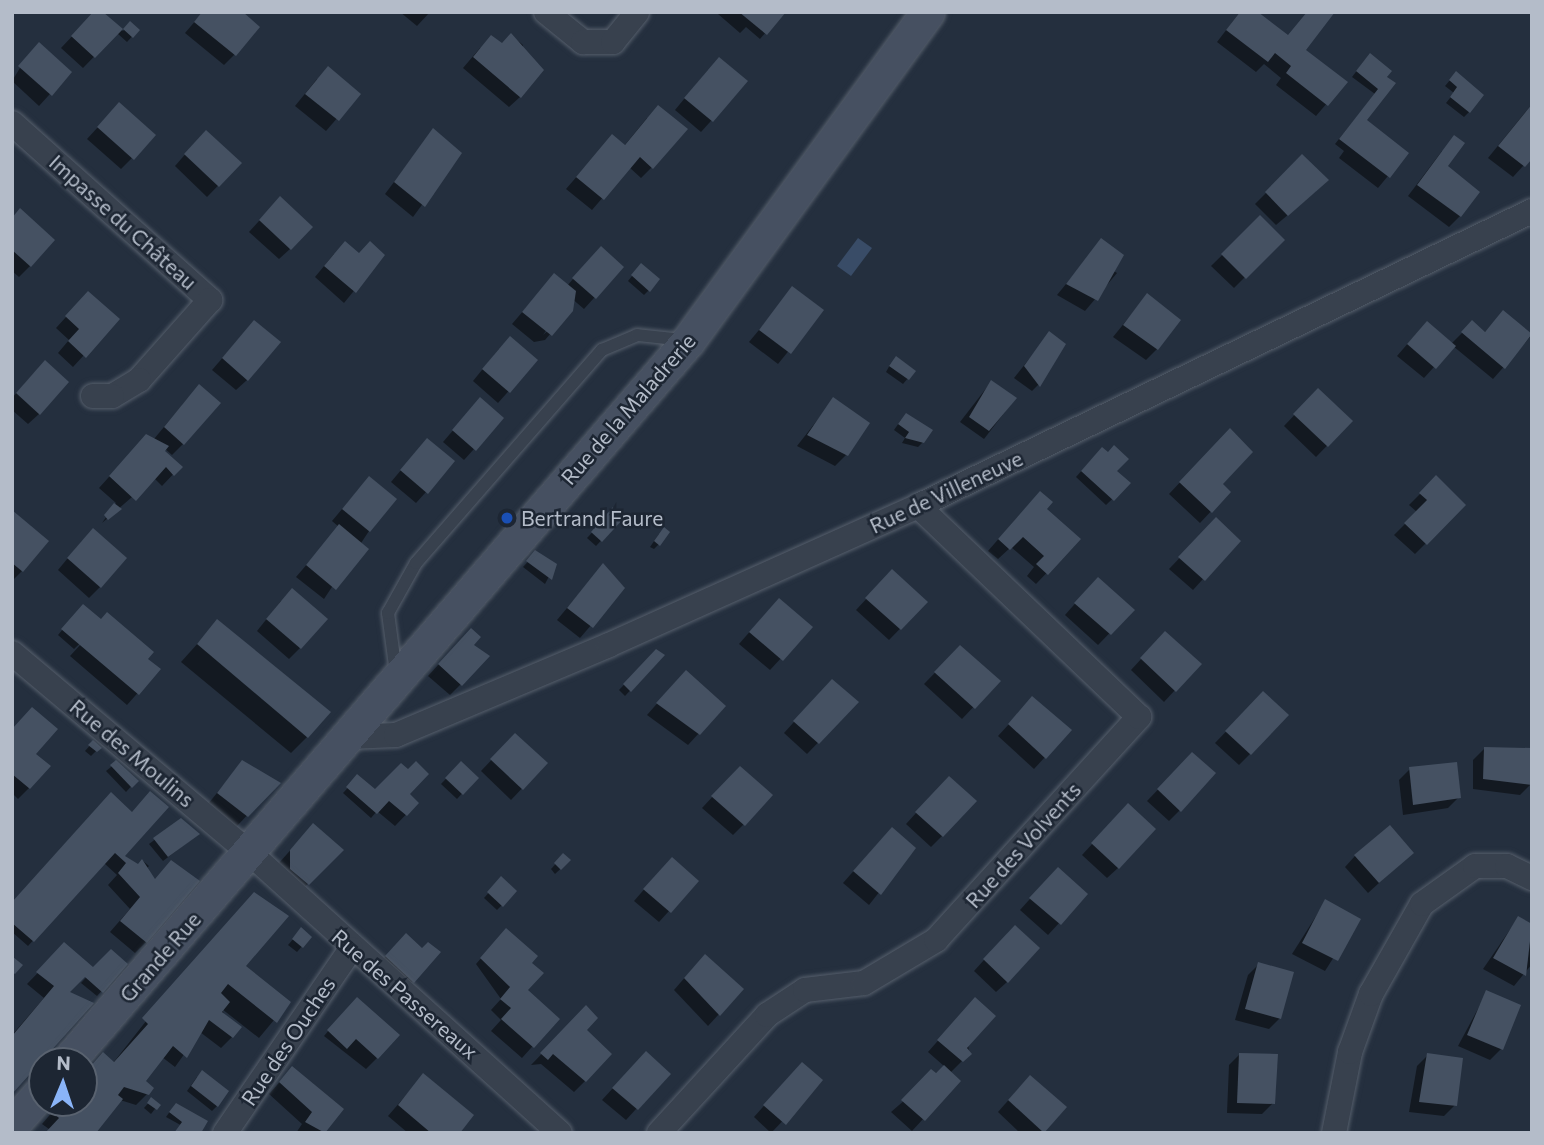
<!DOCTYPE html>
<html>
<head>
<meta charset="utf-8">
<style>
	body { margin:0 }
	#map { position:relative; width:1544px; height:1145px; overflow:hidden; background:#242f3e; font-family:Commissioner,sans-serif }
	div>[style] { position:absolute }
	.water>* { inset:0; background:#394c67 }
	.shadow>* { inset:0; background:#0007 }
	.building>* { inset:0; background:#455162 }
	.roads { filter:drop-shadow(0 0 2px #565f6c) drop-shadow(0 0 2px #565f6c) }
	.lane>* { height:12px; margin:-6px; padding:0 6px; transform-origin:6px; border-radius:6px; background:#38414e }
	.street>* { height:24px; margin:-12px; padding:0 12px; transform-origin:12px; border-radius:12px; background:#38414e }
	.secondary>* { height:33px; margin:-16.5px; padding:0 16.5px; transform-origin:16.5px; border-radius:16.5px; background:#465061 }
	.dots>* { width:19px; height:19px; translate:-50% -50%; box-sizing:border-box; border:4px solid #1d2633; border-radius:50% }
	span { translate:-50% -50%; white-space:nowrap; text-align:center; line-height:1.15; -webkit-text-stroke:5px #1d2633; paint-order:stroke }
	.street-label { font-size:21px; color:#b4bcc9 }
	.poi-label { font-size:21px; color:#b4bcc9 }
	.left { translate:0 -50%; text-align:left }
	.frame { position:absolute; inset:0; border:14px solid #b4bcc9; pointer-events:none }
	.north { position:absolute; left:28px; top:1047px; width:70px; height:70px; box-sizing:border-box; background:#1d2633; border:2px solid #59626f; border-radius:50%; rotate:2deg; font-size:19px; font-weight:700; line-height:28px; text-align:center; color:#b4bcc9 }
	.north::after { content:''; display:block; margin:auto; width:24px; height:32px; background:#8ab4f8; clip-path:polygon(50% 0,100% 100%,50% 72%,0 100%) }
</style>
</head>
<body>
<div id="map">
	<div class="water">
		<div style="clip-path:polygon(858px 238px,872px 248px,851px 276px,837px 266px)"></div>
	</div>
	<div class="shadow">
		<div style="clip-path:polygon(95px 12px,123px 31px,130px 24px,138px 30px,127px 42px,117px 33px,83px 68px,61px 48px)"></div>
		<div style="clip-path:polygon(203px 12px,235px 54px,224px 65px,185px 33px)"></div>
		<div style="clip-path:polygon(400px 12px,430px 12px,417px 26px)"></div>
		<div style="clip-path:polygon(783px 12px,760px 39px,746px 27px,740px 33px,718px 14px)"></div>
		<div style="clip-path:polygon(1240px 12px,1288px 37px,1345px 82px,1316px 116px,1276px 85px,1281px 78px,1264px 64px,1256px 72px,1217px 42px)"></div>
		<div style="clip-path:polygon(511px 35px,523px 45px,520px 97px,509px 107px,463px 68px,480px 48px,502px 45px)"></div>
		<div style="clip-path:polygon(28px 55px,70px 72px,39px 106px,12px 81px)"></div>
		<div style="clip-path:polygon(1365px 60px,1390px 71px,1365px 121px,1407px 153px,1378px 188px,1339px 158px,1344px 151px,1335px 144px,1375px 94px,1352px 77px)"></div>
		<div style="clip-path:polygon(708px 70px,746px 82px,701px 132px,675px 110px)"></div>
		<div style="clip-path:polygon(1456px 73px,1469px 112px,1464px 117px,1446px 103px,1454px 93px,1445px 86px)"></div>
		<div style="clip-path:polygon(317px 79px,358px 94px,326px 131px,295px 106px)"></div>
		<div style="clip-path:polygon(1532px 104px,1532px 156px,1513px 177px,1488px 158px)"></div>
		<div style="clip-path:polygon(109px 115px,132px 158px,121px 169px,87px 139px)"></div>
		<div style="clip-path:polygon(647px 118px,652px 167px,641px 178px,629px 167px,592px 210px,566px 189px,612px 136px,624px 146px)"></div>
		<div style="clip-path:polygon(433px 130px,460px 153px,413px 217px,385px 194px)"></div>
		<div style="clip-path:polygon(195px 143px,239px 164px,207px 197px,175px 166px)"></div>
		<div style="clip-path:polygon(1442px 151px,1460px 216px,1449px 227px,1408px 196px)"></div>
		<div style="clip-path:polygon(1302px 157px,1316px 191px,1276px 225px,1255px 204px)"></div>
		<div style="clip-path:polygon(269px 210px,290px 249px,279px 259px,249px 232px)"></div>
		<div style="clip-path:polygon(1260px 218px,1282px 240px,1234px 288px,1211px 266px)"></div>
		<div style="clip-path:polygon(12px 219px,30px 266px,19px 277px,12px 271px)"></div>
		<div style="clip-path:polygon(334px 254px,383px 255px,344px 303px,315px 277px)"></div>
		<div style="clip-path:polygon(1089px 256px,1117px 273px,1085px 311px,1057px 295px)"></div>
		<div style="clip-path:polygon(590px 259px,622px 267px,584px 309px,570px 297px,543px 335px,570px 311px,545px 340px,534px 342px,512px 324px,554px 275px,567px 286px)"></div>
		<div style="clip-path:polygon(637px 270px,649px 290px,644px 295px,628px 281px)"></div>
		<div style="clip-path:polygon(793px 289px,821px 311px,778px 364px,749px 342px)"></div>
		<div style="clip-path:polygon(1147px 295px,1157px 349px,1146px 360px,1113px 337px)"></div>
		<div style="clip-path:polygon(77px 305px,117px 319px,73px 367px,58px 353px,69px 340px,56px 328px)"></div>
		<div style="clip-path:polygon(1503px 312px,1531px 336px,1493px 379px,1453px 346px,1424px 378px,1397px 356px,1416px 334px,1451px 344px,1472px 323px,1484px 333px)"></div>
		<div style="clip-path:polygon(244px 333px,247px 380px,236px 390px,212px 370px)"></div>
		<div style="clip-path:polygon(1049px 334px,1043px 380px,1032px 391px,1014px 378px)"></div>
		<div style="clip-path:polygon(499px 349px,536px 360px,498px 403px,473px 381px)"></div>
		<div style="clip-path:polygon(891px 363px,914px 371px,903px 384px,886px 372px)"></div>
		<div style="clip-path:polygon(34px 373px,39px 414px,28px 424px,12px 410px,12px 398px)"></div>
		<div style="clip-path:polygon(991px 382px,1015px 399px,984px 439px,960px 422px)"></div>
		<div style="clip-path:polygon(1318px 390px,1351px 421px,1316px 457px,1284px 426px)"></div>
		<div style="clip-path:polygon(188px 398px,183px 444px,172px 455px,154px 439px)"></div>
		<div style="clip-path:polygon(480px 399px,474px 449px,464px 460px,443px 442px)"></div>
		<div style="clip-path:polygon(833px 400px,846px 455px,835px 466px,797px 446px)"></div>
		<div style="clip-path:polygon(901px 420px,923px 442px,918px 447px,902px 443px,905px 438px,894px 430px)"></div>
		<div style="clip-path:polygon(1219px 441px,1221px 485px,1229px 492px,1200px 523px,1169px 494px)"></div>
		<div style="clip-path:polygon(136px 447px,180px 467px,162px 486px,154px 478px,102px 523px,116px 503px,99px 488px)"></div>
		<div style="clip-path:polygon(417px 451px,426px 492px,416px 503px,391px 482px)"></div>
		<div style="clip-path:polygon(1091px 460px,1129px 483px,1106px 505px,1076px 477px)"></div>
		<div style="clip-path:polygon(1436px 478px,1464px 505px,1415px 554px,1394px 535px,1417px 512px,1409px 505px)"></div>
		<div style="clip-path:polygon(358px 490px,369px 531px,324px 599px,296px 577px,339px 527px,332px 521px)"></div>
		<div style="clip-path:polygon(1029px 504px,1079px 539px,1036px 584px,1027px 576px,1034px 567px,1011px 547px,998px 559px,988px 551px)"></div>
		<div style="clip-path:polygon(613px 510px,622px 518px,596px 546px,587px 538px)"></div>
		<div style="clip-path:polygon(12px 512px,22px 571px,12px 581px)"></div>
		<div style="clip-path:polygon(1216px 520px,1203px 579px,1193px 590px,1169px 569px)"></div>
		<div style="clip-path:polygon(659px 534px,659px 544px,654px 549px,650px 547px)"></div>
		<div style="clip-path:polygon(82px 541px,100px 587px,89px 598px,58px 570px)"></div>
		<div style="clip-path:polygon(536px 553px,555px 565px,545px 584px,523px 567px)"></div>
		<div style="clip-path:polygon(603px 565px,624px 587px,580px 638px,557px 620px)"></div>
		<div style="clip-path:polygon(882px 582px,926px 602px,889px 640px,856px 610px)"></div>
		<div style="clip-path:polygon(1087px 590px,1132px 610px,1098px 645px,1065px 615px)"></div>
		<div style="clip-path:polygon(281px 601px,300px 648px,289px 659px,257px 631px)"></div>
		<div style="clip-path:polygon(78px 611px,158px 670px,127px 705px,70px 656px,94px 630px,74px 649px,58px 635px)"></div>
		<div style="clip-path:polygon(768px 611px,810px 627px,770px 670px,739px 644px)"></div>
		<div style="clip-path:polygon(217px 622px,307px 737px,291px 753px,181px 662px)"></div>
		<div style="clip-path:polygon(1165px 633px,1199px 664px,1164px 702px,1131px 670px)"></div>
		<div style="clip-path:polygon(460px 641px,471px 645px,461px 684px,450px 695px,428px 676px)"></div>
		<div style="clip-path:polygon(960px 647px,998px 681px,962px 719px,924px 684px)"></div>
		<div style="clip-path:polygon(656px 651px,662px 656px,625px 696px,619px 690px)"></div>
		<div style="clip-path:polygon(675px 683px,724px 706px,688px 745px,647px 715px)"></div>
		<div style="clip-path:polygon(821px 692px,857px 702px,807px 754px,784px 733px)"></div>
		<div style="clip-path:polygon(1263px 693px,1250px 754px,1239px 765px,1215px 743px)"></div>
		<div style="clip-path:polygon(1022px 710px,1069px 731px,1034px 769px,998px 736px)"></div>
		<div style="clip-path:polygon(12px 730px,34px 754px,29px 788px,18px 799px,12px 793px)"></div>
		<div style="clip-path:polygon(515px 735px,546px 763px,511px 800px,481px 771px)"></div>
		<div style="clip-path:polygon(93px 742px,99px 748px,91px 756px,85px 751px)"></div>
		<div style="clip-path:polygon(1484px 749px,1531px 784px,1520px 795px,1473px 789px,1473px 760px)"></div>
		<div style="clip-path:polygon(1192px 754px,1180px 810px,1169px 821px,1147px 801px)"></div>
		<div style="clip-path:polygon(242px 762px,278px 783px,236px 827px,208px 804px)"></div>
		<div style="clip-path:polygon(116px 763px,136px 781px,126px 792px,106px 771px)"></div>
		<div style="clip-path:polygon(461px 763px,476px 778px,457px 799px,441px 784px)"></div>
		<div style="clip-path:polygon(1410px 769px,1459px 797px,1448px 808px,1403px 815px,1399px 780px)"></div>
		<div style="clip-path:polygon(358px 777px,375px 792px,407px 794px,417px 803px,395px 826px,377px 811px,371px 818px,343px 793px)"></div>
		<div style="clip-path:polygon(729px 779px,744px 824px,733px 835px,702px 808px)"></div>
		<div style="clip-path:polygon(938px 789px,942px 836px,931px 847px,906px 824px)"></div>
		<div style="clip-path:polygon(100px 805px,122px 856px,136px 867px,143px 861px,149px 866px,143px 872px,154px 881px,146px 942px,135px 953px,110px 932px,130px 909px,108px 885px,117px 875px,104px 863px,28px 946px,12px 932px,12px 903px)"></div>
		<div style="clip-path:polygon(1118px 816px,1118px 868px,1107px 878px,1082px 855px)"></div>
		<div style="clip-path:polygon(181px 820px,192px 839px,163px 861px,149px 844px)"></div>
		<div style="clip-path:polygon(303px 836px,341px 850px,297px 895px,280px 880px,279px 863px)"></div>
		<div style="clip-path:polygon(881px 840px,914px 848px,869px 905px,843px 883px)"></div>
		<div style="clip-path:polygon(1412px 853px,1368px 893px,1345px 867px,1355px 856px)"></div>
		<div style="clip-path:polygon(563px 856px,569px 861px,555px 874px,551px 869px)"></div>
		<div style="clip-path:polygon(661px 870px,669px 911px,659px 922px,634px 901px)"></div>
		<div style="clip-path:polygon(501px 879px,502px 905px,497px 910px,484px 898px)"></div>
		<div style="clip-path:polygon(1047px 880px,1086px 894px,1048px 935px,1020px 910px)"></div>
		<div style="clip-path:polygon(1325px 902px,1358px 919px,1325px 971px,1292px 954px)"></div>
		<div style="clip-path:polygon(1518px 918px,1532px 926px,1532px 964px,1514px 986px,1483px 969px)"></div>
		<div style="clip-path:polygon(301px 930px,310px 937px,297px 952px,288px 945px)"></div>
		<div style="clip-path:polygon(1004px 938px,1007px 982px,996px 992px,974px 971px)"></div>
		<div style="clip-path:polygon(496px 941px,529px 963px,525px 990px,557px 1019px,522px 1058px,491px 1031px,501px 1020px,491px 1010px,501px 999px,476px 964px)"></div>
		<div style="clip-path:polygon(65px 945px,62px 999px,12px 1091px,12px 1035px,44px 998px,27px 984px)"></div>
		<div style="clip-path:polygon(395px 946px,439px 952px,402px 993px,375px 968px)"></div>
		<div style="clip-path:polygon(111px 951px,126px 964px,97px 996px,81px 983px)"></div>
		<div style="clip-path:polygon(195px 959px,244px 967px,289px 1002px,259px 1038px,222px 1009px,232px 1037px,221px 1048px,200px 1032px,175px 1067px,162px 1057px,143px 1081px,147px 1094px,136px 1105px,120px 1100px,49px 1129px,42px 1124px,60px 1103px,84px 1103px,84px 1075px,113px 1063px)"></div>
		<div style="clip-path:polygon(1259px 964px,1280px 1018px,1269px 1029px,1235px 1020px,1248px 975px)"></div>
		<div style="clip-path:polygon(694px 967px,742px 989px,708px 1026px,674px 990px)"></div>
		<div style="clip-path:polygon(1487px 992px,1501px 1049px,1490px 1060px,1458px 1046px)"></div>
		<div style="clip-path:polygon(586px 1008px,585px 1081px,574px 1092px,541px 1064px,531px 1065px)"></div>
		<div style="clip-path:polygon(346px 1010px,377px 1058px,366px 1069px,324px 1036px)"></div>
		<div style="clip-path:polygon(965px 1010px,969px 1054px,950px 1073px,958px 1081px,912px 1131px,891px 1112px,944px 1066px,928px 1052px)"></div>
		<div style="clip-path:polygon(1240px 1054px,1273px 1103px,1262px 1114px,1227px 1113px,1229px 1065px)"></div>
		<div style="clip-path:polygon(1428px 1055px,1455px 1105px,1444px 1116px,1409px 1112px,1417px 1066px)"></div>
		<div style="clip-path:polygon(635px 1064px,668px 1074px,626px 1120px,602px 1100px)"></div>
		<div style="clip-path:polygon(292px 1068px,341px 1109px,323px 1133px,296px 1133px,302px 1124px,269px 1094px)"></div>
		<div style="clip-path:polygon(791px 1075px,821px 1081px,771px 1133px,754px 1117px)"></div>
		<div style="clip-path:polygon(197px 1077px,217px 1106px,212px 1111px,187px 1091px)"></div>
		<div style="clip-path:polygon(413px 1087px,458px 1133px,408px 1133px,388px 1116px)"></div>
		<div style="clip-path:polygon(1019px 1088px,1065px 1108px,1041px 1133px,1020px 1133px,998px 1112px)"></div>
		<div style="clip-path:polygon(151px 1100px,158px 1105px,151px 1114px,144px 1108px)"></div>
		<div style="clip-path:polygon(171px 1110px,195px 1133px,166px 1117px)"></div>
	</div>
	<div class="building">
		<div style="clip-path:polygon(93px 12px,103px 12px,123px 29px,130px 21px,140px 30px,133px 38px,123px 29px,95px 58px,71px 36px)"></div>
		<div style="clip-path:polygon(202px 12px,243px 12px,260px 27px,236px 56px,194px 22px)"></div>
		<div style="clip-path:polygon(739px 12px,786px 12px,767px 35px)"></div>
		<div style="clip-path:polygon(1240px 12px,1258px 12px,1288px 35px,1307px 12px,1335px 12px,1306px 50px,1348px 82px,1328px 106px,1286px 73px,1291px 66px,1275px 53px,1268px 62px,1226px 30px)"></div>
		<div style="clip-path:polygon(511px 33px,544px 70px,521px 98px,473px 57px,491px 35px,502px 43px)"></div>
		<div style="clip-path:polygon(39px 42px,72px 72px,52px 96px,18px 66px)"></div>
		<div style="clip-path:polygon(1370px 53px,1392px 71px,1387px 77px,1396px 83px,1367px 120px,1409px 153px,1390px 178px,1339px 139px,1378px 89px,1356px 71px)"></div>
		<div style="clip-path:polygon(719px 57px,748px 81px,713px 122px,684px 98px)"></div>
		<div style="clip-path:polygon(328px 66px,361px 94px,339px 121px,305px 94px)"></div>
		<div style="clip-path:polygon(1456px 71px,1484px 95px,1470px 113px,1450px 97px,1457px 87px,1449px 80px)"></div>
		<div style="clip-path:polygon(119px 102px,156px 135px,134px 160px,97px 127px)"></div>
		<div style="clip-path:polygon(1532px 104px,1532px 159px,1525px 167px,1498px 146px)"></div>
		<div style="clip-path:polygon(658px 105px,688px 129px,653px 169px,640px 157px,604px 200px,576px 177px,612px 134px,625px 145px)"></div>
		<div style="clip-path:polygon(433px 128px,462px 153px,425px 207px,394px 182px)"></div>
		<div style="clip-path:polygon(206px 130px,242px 163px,219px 187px,184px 154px)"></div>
		<div style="clip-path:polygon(1454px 135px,1465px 143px,1448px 166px,1480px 192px,1461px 217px,1417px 185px)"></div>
		<div style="clip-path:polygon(1302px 154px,1329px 180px,1288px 216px,1265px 192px)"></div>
		<div style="clip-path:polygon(280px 196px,313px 227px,291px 250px,259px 220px)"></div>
		<div style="clip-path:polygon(20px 208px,55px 240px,31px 267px,12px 250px,12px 218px)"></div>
		<div style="clip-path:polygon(1260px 215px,1285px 240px,1246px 279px,1221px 254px)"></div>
		<div style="clip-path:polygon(1101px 238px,1124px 255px,1098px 301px,1066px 284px)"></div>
		<div style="clip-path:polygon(345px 241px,359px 253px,370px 241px,385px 255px,356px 293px,324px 266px)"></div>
		<div style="clip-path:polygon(601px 246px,624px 267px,596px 299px,572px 278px)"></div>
		<div style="clip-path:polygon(641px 263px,660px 279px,650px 292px,631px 275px)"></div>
		<div style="clip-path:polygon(554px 273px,576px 291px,573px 311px,552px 336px,522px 312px)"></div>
		<div style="clip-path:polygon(792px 286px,824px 310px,791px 354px,759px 330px)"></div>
		<div style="clip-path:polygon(88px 291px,120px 319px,86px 358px,68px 341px,79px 329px,65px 316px)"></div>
		<div style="clip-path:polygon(1147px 293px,1181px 320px,1158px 350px,1123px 325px)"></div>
		<div style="clip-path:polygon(1503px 310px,1532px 334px,1505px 369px,1461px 332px,1472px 320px,1485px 332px)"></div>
		<div style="clip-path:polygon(254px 320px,281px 342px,248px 381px,222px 358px)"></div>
		<div style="clip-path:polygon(1427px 321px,1456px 346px,1436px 369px,1407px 344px)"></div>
		<div style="clip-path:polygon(1049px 331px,1066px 344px,1040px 387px,1024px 366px)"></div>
		<div style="clip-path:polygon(510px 336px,538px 360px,510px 393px,482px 369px)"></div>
		<div style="clip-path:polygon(896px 356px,916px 371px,909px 380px,889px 366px)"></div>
		<div style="clip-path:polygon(45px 360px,69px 382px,40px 415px,16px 393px)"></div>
		<div style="clip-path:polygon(991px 380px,1017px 398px,989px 431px,969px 417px)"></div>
		<div style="clip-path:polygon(199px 384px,221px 403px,184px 445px,164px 427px)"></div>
		<div style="clip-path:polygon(1318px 388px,1353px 421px,1328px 447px,1293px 414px)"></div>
		<div style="clip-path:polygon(480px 397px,504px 418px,476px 451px,452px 430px)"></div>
		<div style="clip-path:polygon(833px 397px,870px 423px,848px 456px,807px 435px)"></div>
		<div style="clip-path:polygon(906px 413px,933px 430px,924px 443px,905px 438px,909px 432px,898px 424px)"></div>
		<div style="clip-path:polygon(1230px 428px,1253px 452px,1223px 484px,1231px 492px,1212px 513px,1179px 482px)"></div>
		<div style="clip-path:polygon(146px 434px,169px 446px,165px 451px,183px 467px,174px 476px,166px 467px,136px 501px,109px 476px)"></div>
		<div style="clip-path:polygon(427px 438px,455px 461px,428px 494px,400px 470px)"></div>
		<div style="clip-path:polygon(1114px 445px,1129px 459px,1117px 471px,1131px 483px,1114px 501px,1081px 471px,1102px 447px,1108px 452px)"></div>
		<div style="clip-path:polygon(1436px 475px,1466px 505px,1427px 545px,1404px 523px,1427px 500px,1419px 493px)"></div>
		<div style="clip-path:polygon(369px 476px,397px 499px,370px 532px,342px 509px)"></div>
		<div style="clip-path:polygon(1040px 491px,1053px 502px,1047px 509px,1081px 539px,1048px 575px,1036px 564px,1044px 556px,1023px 537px,1010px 550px,998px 539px)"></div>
		<div style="clip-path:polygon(114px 503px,122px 509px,108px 520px,104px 515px)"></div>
		<div style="clip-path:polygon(613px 507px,624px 518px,602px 542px,591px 532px)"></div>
		<div style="clip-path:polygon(12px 510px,49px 541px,23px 572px,12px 563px)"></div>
		<div style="clip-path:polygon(1216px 517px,1241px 541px,1205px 581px,1178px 557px)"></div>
		<div style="clip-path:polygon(339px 524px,369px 549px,336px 590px,306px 565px)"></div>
		<div style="clip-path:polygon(664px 527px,670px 532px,660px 546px,654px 541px)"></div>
		<div style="clip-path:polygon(93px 528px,127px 558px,101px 588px,67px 558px)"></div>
		<div style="clip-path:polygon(535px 550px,557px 564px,552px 580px,526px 561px)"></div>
		<div style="clip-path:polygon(603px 563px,625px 588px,593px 628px,567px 608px)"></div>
		<div style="clip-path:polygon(892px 569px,928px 602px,901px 630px,865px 598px)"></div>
		<div style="clip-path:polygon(1098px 577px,1135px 610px,1111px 635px,1074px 603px)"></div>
		<div style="clip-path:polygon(292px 588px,328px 619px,301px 649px,266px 619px)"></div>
		<div style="clip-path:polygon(779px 598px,813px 627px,783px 661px,749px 632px)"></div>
		<div style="clip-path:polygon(83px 604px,101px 619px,107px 612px,154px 652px,148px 659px,161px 669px,139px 695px,61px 629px)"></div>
		<div style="clip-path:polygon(217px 619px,331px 712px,308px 738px,197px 644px)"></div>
		<div style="clip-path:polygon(471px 628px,481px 637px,474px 645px,490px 656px,462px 686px,438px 664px)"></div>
		<div style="clip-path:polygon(1165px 631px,1202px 664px,1176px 692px,1140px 658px)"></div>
		<div style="clip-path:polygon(960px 645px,1001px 681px,975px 709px,934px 672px)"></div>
		<div style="clip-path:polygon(656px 649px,665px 655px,631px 692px,623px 684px)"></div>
		<div style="clip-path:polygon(686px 670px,726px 706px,700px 735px,656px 703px)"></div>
		<div style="clip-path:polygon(832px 679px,859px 702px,819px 744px,793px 721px)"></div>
		<div style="clip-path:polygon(1263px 691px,1289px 715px,1251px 755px,1225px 731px)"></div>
		<div style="clip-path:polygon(1032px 696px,1072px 730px,1046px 759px,1008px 724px)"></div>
		<div style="clip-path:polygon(32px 707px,58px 729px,36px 754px,51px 766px,30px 789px,12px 774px,12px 729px)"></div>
		<div style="clip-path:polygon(515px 733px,548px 763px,523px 790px,490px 759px)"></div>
		<div style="clip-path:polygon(93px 740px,102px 748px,97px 752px,88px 745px)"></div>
		<div style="clip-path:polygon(1484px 747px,1532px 748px,1532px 785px,1483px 779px)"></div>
		<div style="clip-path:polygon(1192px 752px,1216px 773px,1181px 812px,1157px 789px)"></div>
		<div style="clip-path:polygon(116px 760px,139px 781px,132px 788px,110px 765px)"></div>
		<div style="clip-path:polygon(242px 760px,281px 783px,248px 817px,217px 793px)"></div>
		<div style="clip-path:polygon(416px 761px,429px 774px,410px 794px,419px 803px,407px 816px,389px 801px,377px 814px,346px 787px,357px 774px,375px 789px,401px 763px,408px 769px)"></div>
		<div style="clip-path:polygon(461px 761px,479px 778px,463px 795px,445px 778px)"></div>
		<div style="clip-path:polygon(1457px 762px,1461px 798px,1413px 805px,1409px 767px)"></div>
		<div style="clip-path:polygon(740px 766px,773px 795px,745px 826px,711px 796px)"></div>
		<div style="clip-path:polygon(949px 776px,977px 801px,943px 837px,915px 812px)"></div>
		<div style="clip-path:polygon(150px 791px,169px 807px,125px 856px,138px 864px,142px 859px,155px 879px,171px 860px,200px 881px,147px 943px,120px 921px,140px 897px,118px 873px,126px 863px,115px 853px,34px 942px,12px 923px,12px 902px,111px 792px,132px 812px)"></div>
		<div style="clip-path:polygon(1128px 803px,1156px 829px,1119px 869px,1091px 843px)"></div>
		<div style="clip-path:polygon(181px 818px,200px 834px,168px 857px,153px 838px)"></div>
		<div style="clip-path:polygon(313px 823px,344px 850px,309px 885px,290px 869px,290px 850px)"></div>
		<div style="clip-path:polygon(1390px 825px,1414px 853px,1379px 883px,1354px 855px)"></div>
		<div style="clip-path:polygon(892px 827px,916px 848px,881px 895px,853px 871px)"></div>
		<div style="clip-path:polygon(563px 853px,571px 860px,561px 870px,554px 863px)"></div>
		<div style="clip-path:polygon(672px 857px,699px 881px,671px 913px,643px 889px)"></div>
		<div style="clip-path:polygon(1058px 867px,1088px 894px,1061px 925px,1029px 898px)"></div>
		<div style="clip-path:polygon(501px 876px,517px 891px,503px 907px,487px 892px)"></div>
		<div style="clip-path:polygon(254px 892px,289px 916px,246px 966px,291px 1002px,277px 1023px,228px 984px,221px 993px,230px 1002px,222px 1012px,242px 1027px,233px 1038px,209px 1020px,187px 1058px,173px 1046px,146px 1081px,154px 1088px,149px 1095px,124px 1087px,118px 1095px,123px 1099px,96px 1133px,45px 1133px,59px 1118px,48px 1108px,84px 1103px,84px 1074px,103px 1052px,114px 1062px,148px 1024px,142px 1018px)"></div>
		<div style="clip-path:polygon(1325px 899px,1361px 919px,1338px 961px,1302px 943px)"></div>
		<div style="clip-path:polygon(1518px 916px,1532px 924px,1526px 976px,1493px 958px)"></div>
		<div style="clip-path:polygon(1015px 925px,1040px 948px,1008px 983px,983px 959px)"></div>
		<div style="clip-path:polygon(301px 927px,312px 937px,303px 948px,292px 939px)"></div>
		<div style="clip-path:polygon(506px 928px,538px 956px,532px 963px,544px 973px,528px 990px,560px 1019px,534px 1048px,501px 1019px,511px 1008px,500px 999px,510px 987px,480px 958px)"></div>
		<div style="clip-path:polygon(406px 933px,422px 948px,428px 942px,441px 952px,414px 983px,385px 956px)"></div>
		<div style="clip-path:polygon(64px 942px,93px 967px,111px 949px,128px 964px,103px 993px,85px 977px,70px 992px,94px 1003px,12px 1094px,12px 1036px,54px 986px,36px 972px)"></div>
		<div style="clip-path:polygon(705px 954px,744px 989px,720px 1016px,684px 978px)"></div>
		<div style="clip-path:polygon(13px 957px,23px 965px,15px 974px,12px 972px)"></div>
		<div style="clip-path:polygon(1258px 962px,1294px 972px,1281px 1019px,1245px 1009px)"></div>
		<div style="clip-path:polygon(1486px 990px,1521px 1005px,1503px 1050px,1467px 1035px)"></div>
		<div style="clip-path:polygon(357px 997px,400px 1035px,378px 1059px,356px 1039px,347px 1049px,327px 1030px)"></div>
		<div style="clip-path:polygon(975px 997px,996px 1016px,967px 1048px,972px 1054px,963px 1062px,937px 1040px)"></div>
		<div style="clip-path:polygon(586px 1005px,598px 1018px,587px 1030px,612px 1054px,586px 1082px,553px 1054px,548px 1060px,540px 1053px)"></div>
		<div style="clip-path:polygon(646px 1051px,671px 1074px,638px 1110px,612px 1088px)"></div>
		<div style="clip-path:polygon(1239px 1053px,1278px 1054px,1275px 1104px,1237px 1103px)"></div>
		<div style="clip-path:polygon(1427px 1053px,1463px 1058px,1457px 1106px,1419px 1102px)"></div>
		<div style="clip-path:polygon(802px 1062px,823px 1080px,786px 1125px,763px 1105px)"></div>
		<div style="clip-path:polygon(944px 1065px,961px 1081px,925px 1121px,901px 1100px,931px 1069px,936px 1073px)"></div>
		<div style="clip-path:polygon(292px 1066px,344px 1109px,325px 1133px,305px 1122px,312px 1112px,279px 1082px)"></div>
		<div style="clip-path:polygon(202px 1070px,229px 1091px,218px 1107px,191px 1086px)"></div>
		<div style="clip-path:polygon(423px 1073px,474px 1115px,460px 1133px,431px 1133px,398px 1105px)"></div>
		<div style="clip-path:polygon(1030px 1075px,1067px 1107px,1044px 1133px,1008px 1100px)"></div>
		<div style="clip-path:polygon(151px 1097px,161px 1105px,157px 1110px,147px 1103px)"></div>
		<div style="clip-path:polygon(176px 1103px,208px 1121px,201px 1133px,174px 1133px,182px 1122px,169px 1112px)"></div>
	</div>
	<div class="roads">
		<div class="lane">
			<div style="left:396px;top:673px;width:61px;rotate:-97.6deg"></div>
			<div style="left:388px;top:613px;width:57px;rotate:-60.8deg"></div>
			<div style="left:416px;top:563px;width:283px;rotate:-48.9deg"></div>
			<div style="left:602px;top:350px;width:38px;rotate:-23deg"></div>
			<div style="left:637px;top:335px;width:47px;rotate:6.1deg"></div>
		</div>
		<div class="street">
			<div style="left:546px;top:12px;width:48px;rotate:39deg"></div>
			<div style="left:583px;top:42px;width:30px"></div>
			<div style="left:613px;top:42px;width:38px;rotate:-51deg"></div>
			<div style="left:12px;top:123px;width:266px;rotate:41.8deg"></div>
			<div style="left:210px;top:300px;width:107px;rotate:131.6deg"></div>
			<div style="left:139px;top:380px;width:31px;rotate:149deg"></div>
			<div style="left:112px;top:396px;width:19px;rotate:180deg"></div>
			<div style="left:12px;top:653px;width:312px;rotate:40.1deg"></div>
			<div style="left:251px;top:854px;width:416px;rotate:42.1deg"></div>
			<div style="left:348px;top:737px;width:48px;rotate:-2.4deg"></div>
			<div style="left:396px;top:735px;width:231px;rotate:-22.9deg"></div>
			<div style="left:609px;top:645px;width:339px;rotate:-24.2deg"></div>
			<div style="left:918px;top:506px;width:681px;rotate:-25.66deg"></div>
			<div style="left:225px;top:1133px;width:223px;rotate:-55.6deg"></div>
			<div style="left:659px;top:1133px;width:160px;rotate:-47.5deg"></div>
			<div style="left:767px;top:1015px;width:45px;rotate:-33.3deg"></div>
			<div style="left:805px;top:990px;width:59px;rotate:-6.8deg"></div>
			<div style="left:864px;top:983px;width:84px;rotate:-30.8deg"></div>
			<div style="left:936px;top:940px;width:302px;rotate:-47.7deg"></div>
			<div style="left:1139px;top:717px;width:306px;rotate:-136.3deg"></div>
			<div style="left:1334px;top:1133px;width:83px;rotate:-78.8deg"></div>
			<div style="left:1350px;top:1052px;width:62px;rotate:-70.1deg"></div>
			<div style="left:1371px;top:994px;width:103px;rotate:-60.5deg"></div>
			<div style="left:1422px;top:904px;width:65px;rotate:-35.6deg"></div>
			<div style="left:1475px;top:866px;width:32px"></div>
			<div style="left:1507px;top:866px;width:28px;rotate:26deg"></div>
		</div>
		<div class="secondary">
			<div style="left:68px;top:1061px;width:950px;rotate:-49.27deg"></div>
			<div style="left:688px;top:341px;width:407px;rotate:-53.9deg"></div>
			<div style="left:12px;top:1125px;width:45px;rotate:-48.6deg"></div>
		</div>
	</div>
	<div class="dots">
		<div style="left:507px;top:518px;background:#1a4fb4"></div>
	</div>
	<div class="street-label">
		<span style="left:123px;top:222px;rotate:42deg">Impasse du Château</span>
		<span style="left:628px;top:409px;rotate:-49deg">Rue de la Maladrerie</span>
		<span style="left:946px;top:492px;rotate:-25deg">Rue de Villeneuve</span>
		<span style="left:132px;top:753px;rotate:40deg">Rue des Moulins</span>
		<span style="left:1023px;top:845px;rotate:-48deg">Rue des Volvents</span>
		<span style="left:160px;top:957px;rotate:-49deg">Grande Rue</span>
		<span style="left:405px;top:994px;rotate:41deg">Rue des Passereaux</span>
		<span style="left:288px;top:1041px;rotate:-56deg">Rue des Ouches</span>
	</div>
	<div class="poi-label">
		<span class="left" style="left:521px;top:518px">Bertrand Faure</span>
	</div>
	<div class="frame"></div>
	<div class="north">N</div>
</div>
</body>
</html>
